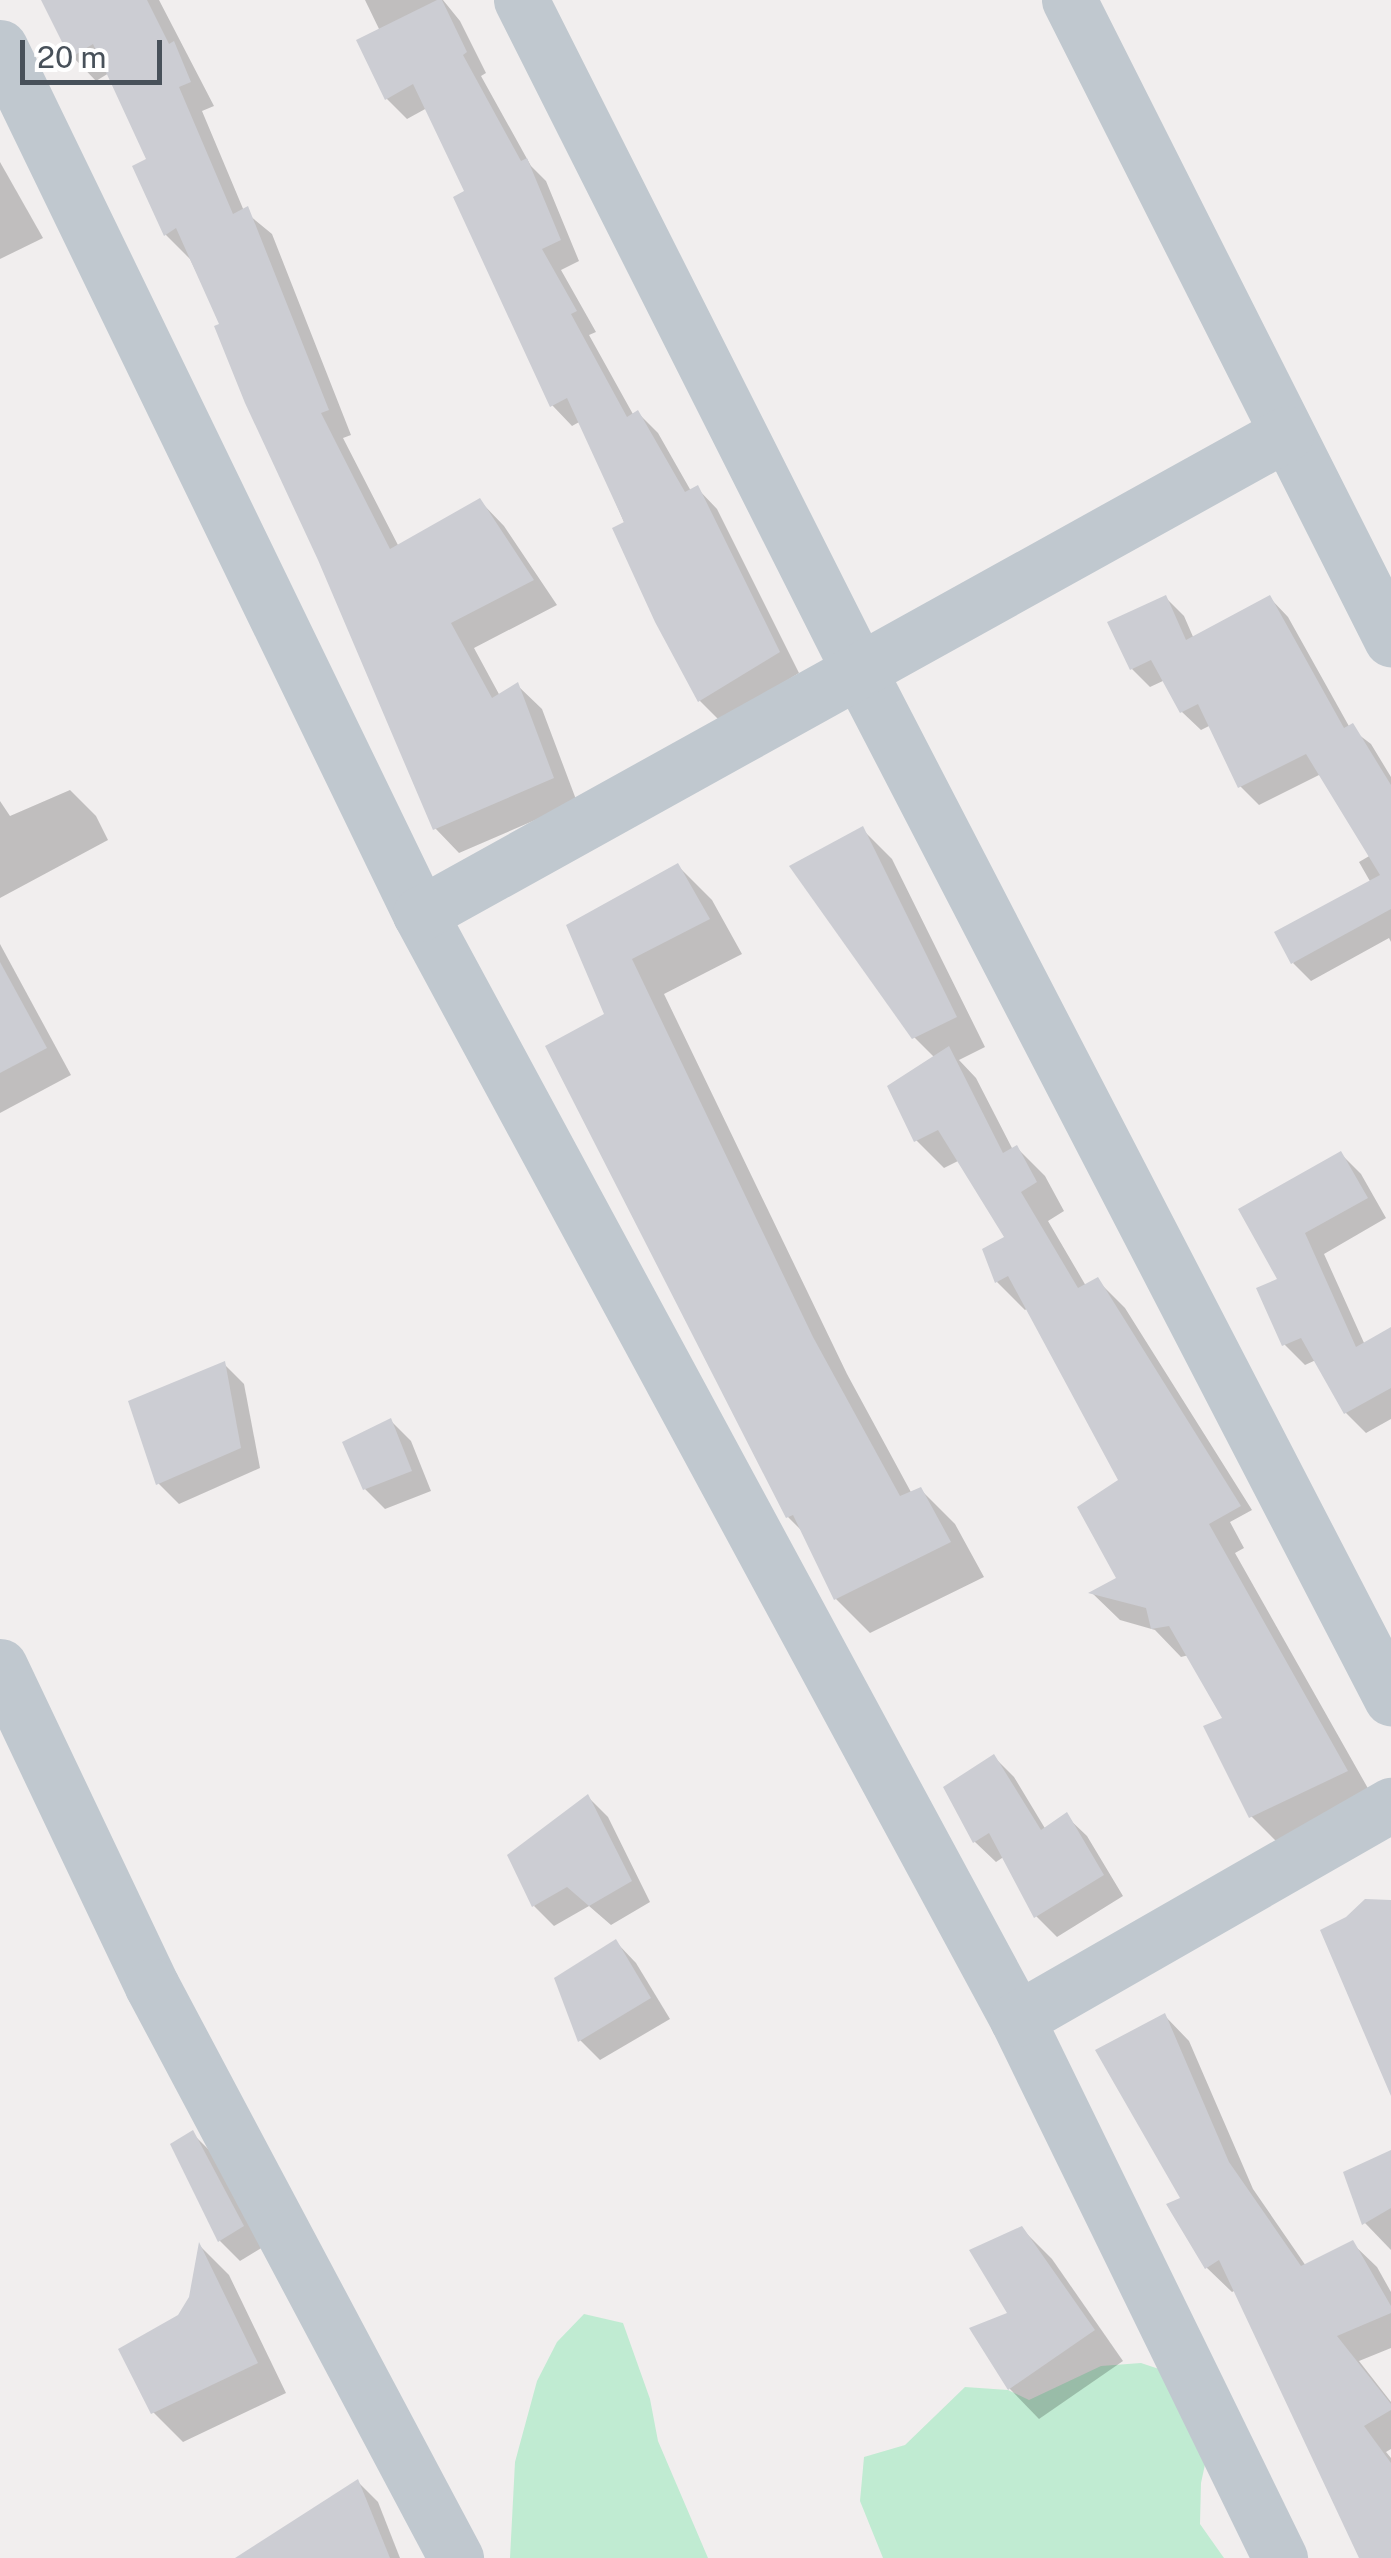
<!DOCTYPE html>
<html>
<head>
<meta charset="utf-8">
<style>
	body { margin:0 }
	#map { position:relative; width:1391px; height:2558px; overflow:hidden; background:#f1eeee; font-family:"Public Sans",sans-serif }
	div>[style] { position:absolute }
	.green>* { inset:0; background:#c0ebd2 }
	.shadow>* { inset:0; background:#0003 }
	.building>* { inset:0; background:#cccdd3 }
	.minor>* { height:55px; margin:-27.5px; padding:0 27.5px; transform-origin:27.5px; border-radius:27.5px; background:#c0c8cf }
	span { translate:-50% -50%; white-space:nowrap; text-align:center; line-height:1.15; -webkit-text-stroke:10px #fff; paint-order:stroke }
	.scale { position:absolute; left:20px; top:40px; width:142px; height:45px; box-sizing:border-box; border:5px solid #48515a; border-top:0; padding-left:12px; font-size:30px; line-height:35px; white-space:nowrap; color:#48515a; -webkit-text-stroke:8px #fff; paint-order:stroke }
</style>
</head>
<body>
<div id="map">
	<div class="green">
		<div style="clip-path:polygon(584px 2314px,623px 2323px,650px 2399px,658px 2441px,708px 2558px,510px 2558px,515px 2462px,537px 2381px,557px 2342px)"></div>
		<div style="clip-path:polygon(1141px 2363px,1177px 2375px,1209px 2446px,1201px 2483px,1200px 2524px,1224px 2558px,883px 2558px,860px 2501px,864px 2457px,905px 2445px,965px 2387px,1008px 2390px,1029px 2400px,1101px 2366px)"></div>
	</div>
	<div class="shadow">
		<div style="clip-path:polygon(44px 0,159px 0,214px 106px,202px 111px,244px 211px,272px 234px,351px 435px,343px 438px,399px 547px,480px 501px,504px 526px,557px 605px,474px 648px,500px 696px,517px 685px,542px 709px,577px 802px,459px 853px,435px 828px,222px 325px,190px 259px,166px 235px,149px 160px,109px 73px,96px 81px,72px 56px)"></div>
		<div style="clip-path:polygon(365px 0,443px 0,460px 21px,486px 73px,481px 76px,531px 166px,546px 181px,579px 261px,561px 270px,596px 332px,589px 335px,634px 416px,638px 413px,658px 433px,691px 491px,697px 488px,717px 509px,799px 673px,720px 721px,700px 701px,581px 421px,572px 426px,552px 405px,467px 192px,427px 108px,407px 119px,387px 99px,380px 31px)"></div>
		<div style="clip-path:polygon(0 162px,43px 238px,0 259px)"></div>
		<div style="clip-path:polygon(1166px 598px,1184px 616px,1194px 639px,1270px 598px,1288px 617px,1350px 728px,1371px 744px,1391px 777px,1391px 942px,1389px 938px,1311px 981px,1293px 963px,1371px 883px,1359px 862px,1371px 855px,1321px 774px,1259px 805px,1240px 786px,1211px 725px,1201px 730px,1182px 712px,1165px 680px,1150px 687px,1132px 669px)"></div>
		<div style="clip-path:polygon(70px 790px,96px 816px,108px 840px,0 898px,0 801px,10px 816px)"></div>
		<div style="clip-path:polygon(862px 829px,892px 859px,985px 1047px,959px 1060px,976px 1078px,1013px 1150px,1017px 1148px,1045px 1176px,1064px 1211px,1048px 1221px,1086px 1286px,1097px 1280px,1125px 1308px,1252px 1510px,1230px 1522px,1244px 1548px,1235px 1553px,1374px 1799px,1280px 1845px,1251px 1816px,1225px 1720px,1189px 1655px,1181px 1657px,1155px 1630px,1120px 1620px,1092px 1593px,1119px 1579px,1121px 1481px,1028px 1308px,1025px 1310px,997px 1282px,1008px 1238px,960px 1160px,944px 1168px,916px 1140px,935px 1058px,914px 1037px)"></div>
		<div style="clip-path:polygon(678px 866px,712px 900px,742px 954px,664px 994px,847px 1374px,912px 1494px,921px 1490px,955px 1524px,984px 1577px,870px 1633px,836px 1599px,805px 1534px,788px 1517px,607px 1015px,569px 926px)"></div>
		<div style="clip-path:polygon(0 944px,71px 1075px,0 1113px)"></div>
		<div style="clip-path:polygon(1341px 1154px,1361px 1174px,1386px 1218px,1324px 1254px,1365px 1345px,1391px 1330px,1391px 1419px,1366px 1433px,1346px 1413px,1316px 1360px,1305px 1365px,1285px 1345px,1281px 1280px)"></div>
		<div style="clip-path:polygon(224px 1364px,244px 1384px,260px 1468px,179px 1504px,159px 1484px,131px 1402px)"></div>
		<div style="clip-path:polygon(391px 1421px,411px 1441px,431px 1491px,385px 1509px,365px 1489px)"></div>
		<div style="clip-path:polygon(994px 1757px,1014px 1777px,1046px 1830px,1066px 1816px,1087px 1836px,1123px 1896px,1057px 1937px,1036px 1916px,1005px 1856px,996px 1862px,975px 1842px,946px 1788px)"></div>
		<div style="clip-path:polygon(588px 1797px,608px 1817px,650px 1902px,611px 1925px,589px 1906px,554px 1926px,534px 1906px)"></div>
		<div style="clip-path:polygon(616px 1942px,636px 1963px,670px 2019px,600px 2060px,580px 2040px)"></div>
		<div style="clip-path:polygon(1165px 2016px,1189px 2041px,1253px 2189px,1306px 2266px,1352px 2243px,1377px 2267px,1391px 2292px,1391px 2348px,1359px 2361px,1391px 2402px,1391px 2449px,1386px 2452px,1391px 2458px,1391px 2558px,1364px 2558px,1236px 2290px,1232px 2292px,1207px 2268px,1170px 2205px,1184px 2199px)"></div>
		<div style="clip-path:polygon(193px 2134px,213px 2154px,263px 2247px,240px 2261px,220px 2241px)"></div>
		<div style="clip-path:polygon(1391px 2153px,1391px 2250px,1365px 2223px)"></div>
		<div style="clip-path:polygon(1022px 2229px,1052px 2259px,1123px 2361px,1039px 2419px,1010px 2389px,1011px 2314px)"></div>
		<div style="clip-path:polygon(201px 2247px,229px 2275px,286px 2393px,183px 2442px,153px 2412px,180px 2317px,192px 2298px)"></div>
		<div style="clip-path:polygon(358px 2482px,378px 2502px,400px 2558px,255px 2558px)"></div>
	</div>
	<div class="building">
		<div style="clip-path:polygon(41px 0,147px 0,169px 44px,174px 41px,191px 82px,179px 87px,233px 214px,248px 206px,329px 410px,321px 413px,390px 549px,480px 498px,534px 580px,451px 623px,492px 698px,518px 682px,554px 778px,433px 830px,318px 560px,245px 403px,214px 326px,219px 324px,176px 228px,164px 236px,132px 166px,146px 159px,93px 44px,70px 58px)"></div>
		<div style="clip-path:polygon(437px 0,442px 0,467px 52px,463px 55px,521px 161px,527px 158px,561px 240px,542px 249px,577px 311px,571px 314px,627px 417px,638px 410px,685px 492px,698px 485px,780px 652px,698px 702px,655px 622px,612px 528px,624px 522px,567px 398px,550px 407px,538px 381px,453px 197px,464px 191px,413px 84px,385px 100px,356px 40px)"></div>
		<div style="clip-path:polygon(1166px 595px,1186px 640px,1270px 595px,1344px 728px,1353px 723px,1391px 785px,1391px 909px,1291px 964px,1274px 932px,1380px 875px,1306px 754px,1238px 788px,1198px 704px,1180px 713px,1151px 660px,1130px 670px,1107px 622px)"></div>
		<div style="clip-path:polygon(863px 826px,957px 1017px,912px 1039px,789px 866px)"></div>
		<div style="clip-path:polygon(678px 863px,710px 919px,632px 959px,813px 1337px,900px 1496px,921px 1487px,951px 1542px,834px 1600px,793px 1515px,786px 1518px,545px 1046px,604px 1014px,566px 925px)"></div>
		<div style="clip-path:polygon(0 962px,47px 1048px,0 1073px)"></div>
		<div style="clip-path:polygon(949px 1046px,1003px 1153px,1017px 1145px,1037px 1182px,1021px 1192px,1078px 1288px,1098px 1277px,1241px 1506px,1209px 1524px,1348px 1771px,1249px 1818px,1203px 1726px,1222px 1718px,1169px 1626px,1151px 1629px,1146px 1608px,1088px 1593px,1116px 1578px,1077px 1507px,1118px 1480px,1008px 1276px,995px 1283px,982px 1249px,1004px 1237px,938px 1130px,914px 1142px,887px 1086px)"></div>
		<div style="clip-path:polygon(1341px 1151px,1368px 1198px,1305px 1233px,1356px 1347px,1391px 1327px,1391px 1388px,1344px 1414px,1301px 1338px,1282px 1346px,1256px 1288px,1277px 1279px,1238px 1209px)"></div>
		<div style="clip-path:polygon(225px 1361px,241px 1448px,156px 1485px,128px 1401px)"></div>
		<div style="clip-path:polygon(391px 1418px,412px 1471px,363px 1490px,342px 1442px)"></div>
		<div style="clip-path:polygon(994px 1754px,1041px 1830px,1067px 1812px,1104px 1875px,1034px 1918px,989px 1833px,973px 1843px,943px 1787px)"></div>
		<div style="clip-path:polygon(588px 1794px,632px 1881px,589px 1906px,567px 1887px,532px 1907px,507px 1855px)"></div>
		<div style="clip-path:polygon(1365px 1899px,1391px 1900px,1391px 2096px,1320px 1930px,1346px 1917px)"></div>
		<div style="clip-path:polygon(616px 1939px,651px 1998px,578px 2042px,554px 1978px)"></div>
		<div style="clip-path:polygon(1165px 2013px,1229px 2162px,1301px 2266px,1353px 2240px,1391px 2306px,1391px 2313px,1337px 2336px,1391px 2404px,1391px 2410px,1364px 2426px,1391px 2463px,1391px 2558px,1359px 2558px,1219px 2260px,1205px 2269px,1166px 2204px,1180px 2198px,1095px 2050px)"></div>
		<div style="clip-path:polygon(193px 2130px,244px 2226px,218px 2242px,170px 2144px)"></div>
		<div style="clip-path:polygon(1391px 2150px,1391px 2208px,1362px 2225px,1343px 2172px)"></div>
		<div style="clip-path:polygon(1022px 2226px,1095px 2330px,1008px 2390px,969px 2328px,1007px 2313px,969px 2250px)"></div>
		<div style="clip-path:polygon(199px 2242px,258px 2363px,151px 2414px,118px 2349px,178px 2315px,189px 2297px)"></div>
		<div style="clip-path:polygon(358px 2479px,390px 2558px,235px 2558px)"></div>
	</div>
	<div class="minor">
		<div style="left:521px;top:0;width:751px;rotate:63.26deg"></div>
		<div style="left:859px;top:671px;width:1157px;rotate:62.62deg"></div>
		<div style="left:1069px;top:0;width:716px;rotate:63.26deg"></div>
		<div style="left:0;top:47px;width:963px;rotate:64.15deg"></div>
		<div style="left:420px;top:914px;width:1256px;rotate:61.62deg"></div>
		<div style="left:1017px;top:2019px;width:600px;rotate:63.99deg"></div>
		<div style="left:420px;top:914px;width:991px;rotate:-29.02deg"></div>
		<div style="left:0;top:1666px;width:354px;rotate:64.6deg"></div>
		<div style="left:152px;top:1986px;width:648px;rotate:62.01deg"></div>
		<div style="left:1017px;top:2019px;width:431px;rotate:-29.8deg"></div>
	</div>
	<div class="scale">20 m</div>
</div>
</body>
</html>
